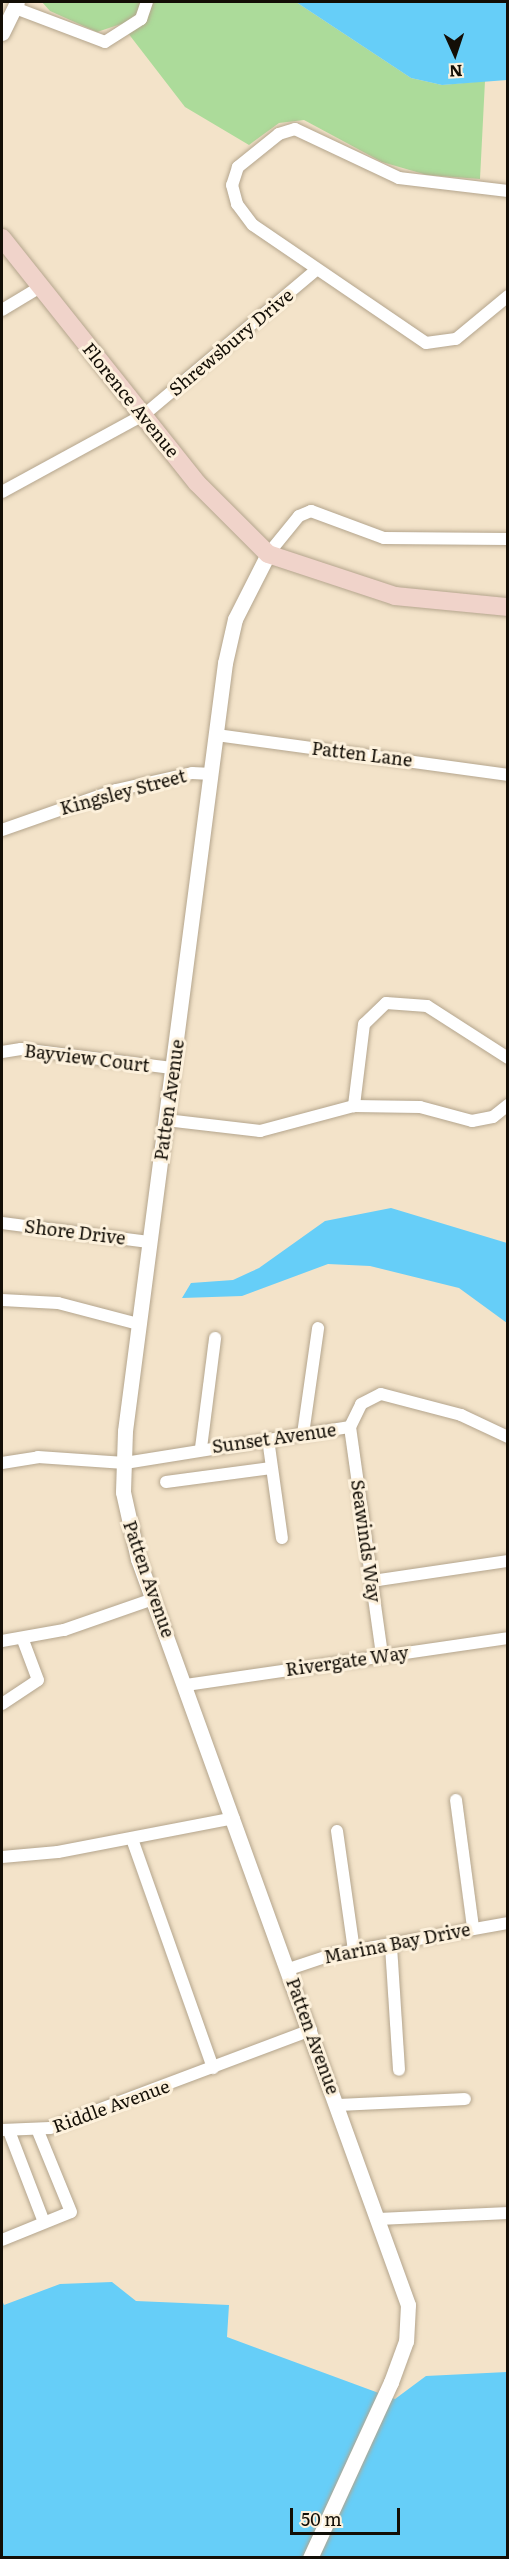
<!DOCTYPE html>
<html>
<head>
<meta charset="utf-8">
<style>
	body { margin:0 }
	#map { position:relative; width:509px; height:2559px; overflow:hidden; background:#f3e3c9; font-family:Literata,serif }
	div>[style] { position:absolute }
	.green>* { inset:0; background:#acdb9a }
	.water>* { inset:0; background:#66cef8 }
	.roads { filter:drop-shadow(0 0 2px #b4a58d) drop-shadow(0 0 2px #b4a58d) }
	.minor>* { height:12px; margin:-6px; padding:0 6px; transform-origin:6px; border-radius:6px; background:#fff }
	.tertiary>* { height:15px; margin:-7.5px; padding:0 7.5px; transform-origin:7.5px; border-radius:7.5px; background:#fff }
	.secondary>* { height:18px; margin:-9px; padding:0 9px; transform-origin:9px; border-radius:9px; background:#f0d3ca }
	span { translate:-50% -50%; white-space:nowrap; text-align:center; line-height:1.15; -webkit-text-stroke:6px #fdf1dc; paint-order:stroke }
	.street-label { font-size:18px; color:#130e06 }
	.frame { position:absolute; inset:0; border:3px solid #130e06; pointer-events:none }
	.north { position:absolute; left:425px; top:24px; width:60px; height:60px; -webkit-text-stroke:4px #fdf1dc; paint-order:stroke; rotate:177deg; font-size:16px; font-weight:700; line-height:24px; text-align:center; color:#130e06 }
	.north::after { content:''; display:block; margin:auto; width:21px; height:27px; background:#130e06; clip-path:polygon(50% 0,100% 100%,50% 72%,0 100%) }
	.scale { position:absolute; left:290px; top:2508px; width:110px; height:27px; box-sizing:border-box; border:3px solid #130e06; border-top:0; padding-left:8px; font-size:18px; line-height:21px; white-space:nowrap; color:#130e06; -webkit-text-stroke:4px #fdf1dc; paint-order:stroke }
</style>
</head>
<body>
<div id="map">
	<div class="green">
		<div style="clip-path:polygon(42px 2px,296px 2px,411px 78px,442px 85px,485px 81px,480px 179px,427px 175px,382px 162px,304px 120px,279px 123px,249px 145px,185px 107px,121px 24px,97px 32px,50px 11px)"></div>
	</div>
	<div class="water">
		<div style="clip-path:polygon(296px 2px,507px 2px,507px 80px,442px 85px,411px 78px)"></div>
		<div style="clip-path:polygon(391px 1208px,507px 1243px,507px 1323px,459px 1288px,370px 1266px,328px 1264px,242px 1296px,182px 1298px,191px 1283px,233px 1280px,259px 1268px,325px 1221px)"></div>
		<div style="clip-path:polygon(112px 2282px,136px 2301px,229px 2305px,227px 2337px,395px 2399px,426px 2376px,507px 2372px,507px 2557px,2px 2557px,2px 2300px,4px 2305px,60px 2284px)"></div>
	</div>
	<div class="roads">
		<div class="minor">
			<div style="left:15px;top:8px;width:96px;rotate:20.7deg"></div>
			<div style="left:105px;top:42px;width:43px;rotate:-32.6deg"></div>
			<div style="left:141px;top:19px;width:18px;rotate:-71deg"></div>
			<div style="left:508px;top:191px;width:110px;rotate:-173.2deg"></div>
			<div style="left:399px;top:178px;width:115px;rotate:-154.8deg"></div>
			<div style="left:295px;top:129px;width:17px;rotate:163deg"></div>
			<div style="left:279px;top:134px;width:53px;rotate:141.2deg"></div>
			<div style="left:238px;top:167px;width:19px;rotate:108deg"></div>
			<div style="left:232px;top:185px;width:20px;rotate:75deg"></div>
			<div style="left:237px;top:204px;width:26px;rotate:53deg"></div>
			<div style="left:253px;top:225px;width:209px;rotate:34.3deg"></div>
			<div style="left:426px;top:343px;width:30px;rotate:-8deg"></div>
			<div style="left:456px;top:339px;width:67px;rotate:-39.6deg"></div>
			<div style="left:2px;top:310px;width:47px;rotate:-31deg"></div>
			<div style="left:2px;top:492px;width:163px;rotate:-28.6deg"></div>
			<div style="left:145px;top:414px;width:224px;rotate:-40.1deg"></div>
			<div style="left:268px;top:554px;width:49px;rotate:-50.8deg"></div>
			<div style="left:299px;top:516px;width:13px;rotate:-23deg"></div>
			<div style="left:311px;top:511px;width:78px;rotate:20.3deg"></div>
			<div style="left:384px;top:538px;width:124px;rotate:0.5deg"></div>
			<div style="left:217px;top:735px;width:294px;rotate:7.8deg"></div>
			<div style="left:2px;top:830px;width:121px;rotate:-19.3deg"></div>
			<div style="left:116px;top:790px;width:78px;rotate:-12.6deg"></div>
			<div style="left:192px;top:773px;width:20px;rotate:3deg"></div>
			<div style="left:2px;top:1052px;width:19px;rotate:-9deg"></div>
			<div style="left:21px;top:1049px;width:152px;rotate:7.2deg"></div>
			<div style="left:508px;top:1058px;width:96px;rotate:-147.3deg"></div>
			<div style="left:427px;top:1006px;width:41px;rotate:-175.8deg"></div>
			<div style="left:386px;top:1003px;width:30px;rotate:136deg"></div>
			<div style="left:364px;top:1024px;width:83px;rotate:97deg"></div>
			<div style="left:354px;top:1106px;width:66px;rotate:0.9deg"></div>
			<div style="left:420px;top:1107px;width:54px;rotate:15.1deg"></div>
			<div style="left:472px;top:1121px;width:21px;rotate:-11deg"></div>
			<div style="left:493px;top:1117px;width:19px;rotate:-39deg"></div>
			<div style="left:166px;top:1120px;width:95px;rotate:6.7deg"></div>
			<div style="left:260px;top:1131px;width:97px;rotate:-14.9deg"></div>
			<div style="left:2px;top:1223px;width:148px;rotate:7.4deg"></div>
			<div style="left:2px;top:1300px;width:56px;rotate:3.1deg"></div>
			<div style="left:58px;top:1303px;width:83px;rotate:14.7deg"></div>
			<div style="left:350px;top:1427px;width:230px;rotate:82deg"></div>
			<div style="left:303px;top:1434px;width:107px;rotate:-81.9deg"></div>
			<div style="left:268px;top:1439px;width:100px;rotate:82deg"></div>
			<div style="left:201px;top:1448px;width:111px;rotate:-82.7deg"></div>
			<div style="left:2px;top:1463px;width:36px;rotate:-9deg"></div>
			<div style="left:38px;top:1457px;width:87px;rotate:3.9deg"></div>
			<div style="left:125px;top:1463px;width:228px;rotate:-9.1deg"></div>
			<div style="left:350px;top:1427px;width:25px;rotate:-64deg"></div>
			<div style="left:361px;top:1404px;width:22px;rotate:-27deg"></div>
			<div style="left:381px;top:1394px;width:83px;rotate:14.7deg"></div>
			<div style="left:461px;top:1415px;width:52px;rotate:25.1deg"></div>
			<div style="left:166px;top:1482px;width:106px;rotate:-7.6deg"></div>
			<div style="left:372px;top:1581px;width:137px;rotate:-8.4deg"></div>
			<div style="left:2px;top:1641px;width:63px;rotate:-10.1deg"></div>
			<div style="left:64px;top:1630px;width:94px;rotate:-19.2deg"></div>
			<div style="left:186px;top:1685px;width:325px;rotate:-8.3deg"></div>
			<div style="left:2px;top:1704px;width:43px;rotate:-33.7deg"></div>
			<div style="left:38px;top:1680px;width:43px;rotate:-110.6deg"></div>
			<div style="left:456px;top:1800px;width:129px;rotate:82.4deg"></div>
			<div style="left:337px;top:1831px;width:121px;rotate:81.9deg"></div>
			<div style="left:132px;top:1839px;width:243px;rotate:70.5deg"></div>
			<div style="left:2px;top:1857px;width:56px;rotate:-5.1deg"></div>
			<div style="left:58px;top:1852px;width:179px;rotate:-10.9deg"></div>
			<div style="left:391px;top:1946px;width:124px;rotate:86.3deg"></div>
			<div style="left:289px;top:1969px;width:47px;rotate:-18.4deg"></div>
			<div style="left:334px;top:1954px;width:177px;rotate:-10.1deg"></div>
			<div style="left:339px;top:2105px;width:126px;rotate:-2.7deg"></div>
			<div style="left:2px;top:2130px;width:48px;rotate:-2.4deg"></div>
			<div style="left:50px;top:2128px;width:279px;rotate:-20.6deg"></div>
			<div style="left:9px;top:2131px;width:97px;rotate:69deg"></div>
			<div style="left:379px;top:2219px;width:129px;rotate:-2.7deg"></div>
			<div style="left:2px;top:2240px;width:74px;rotate:-22.1deg"></div>
			<div style="left:71px;top:2212px;width:87px;rotate:-112.2deg"></div>
		</div>
		<div class="tertiary">
			<div style="left:2px;top:33px;width:34px;rotate:-64deg"></div>
			<div style="left:268px;top:554px;width:73px;rotate:116.9deg"></div>
			<div style="left:235px;top:619px;width:45px;rotate:102.8deg"></div>
			<div style="left:225px;top:663px;width:774px;rotate:97.42deg"></div>
			<div style="left:125px;top:1431px;width:61px;rotate:91.9deg"></div>
			<div style="left:123px;top:1492px;width:69px;rotate:77.4deg"></div>
			<div style="left:138px;top:1559px;width:793px;rotate:70.1deg"></div>
			<div style="left:408px;top:2305px;width:36px;rotate:93deg"></div>
			<div style="left:406px;top:2341px;width:44px;rotate:110.1deg"></div>
			<div style="left:391px;top:2382px;width:194px;rotate:114.7deg"></div>
		</div>
		<div class="secondary">
			<div style="left:2px;top:238px;width:313px;rotate:51.5deg"></div>
			<div style="left:197px;top:483px;width:100px;rotate:45deg"></div>
			<div style="left:268px;top:554px;width:134px;rotate:18.3deg"></div>
			<div style="left:395px;top:596px;width:114px;rotate:5.6deg"></div>
		</div>
	</div>
	<div class="street-label">
		<span style="left:231px;top:342px;rotate:-40deg">Shrewsbury Drive</span>
		<span style="left:131px;top:400px;rotate:51deg">Florence Avenue</span>
		<span style="left:362px;top:754px;rotate:7deg">Patten Lane</span>
		<span style="left:123px;top:792px;rotate:-15deg">Kingsley Street</span>
		<span style="left:87px;top:1058px;rotate:7deg">Bayview Court</span>
		<span style="left:169px;top:1100px;rotate:-82deg">Patten Avenue</span>
		<span style="left:75px;top:1232px;rotate:7deg">Shore Drive</span>
		<span style="left:274px;top:1438px;rotate:-8deg">Sunset Avenue</span>
		<span style="left:366px;top:1541px;rotate:82deg">Seawinds Way</span>
		<span style="left:149px;top:1579px;rotate:71deg">Patten Avenue</span>
		<span style="left:347px;top:1661px;rotate:-8deg">Rivergate Way</span>
		<span style="left:397px;top:1943px;rotate:-11deg">Marina Bay Drive</span>
		<span style="left:313px;top:2036px;rotate:70deg">Patten Avenue</span>
		<span style="left:111px;top:2106px;rotate:-20deg">Riddle Avenue</span>
	</div>
	<div class="frame"></div>
	<div class="north">N</div>
	<div class="scale">50 m</div>
</div>
</body>
</html>
